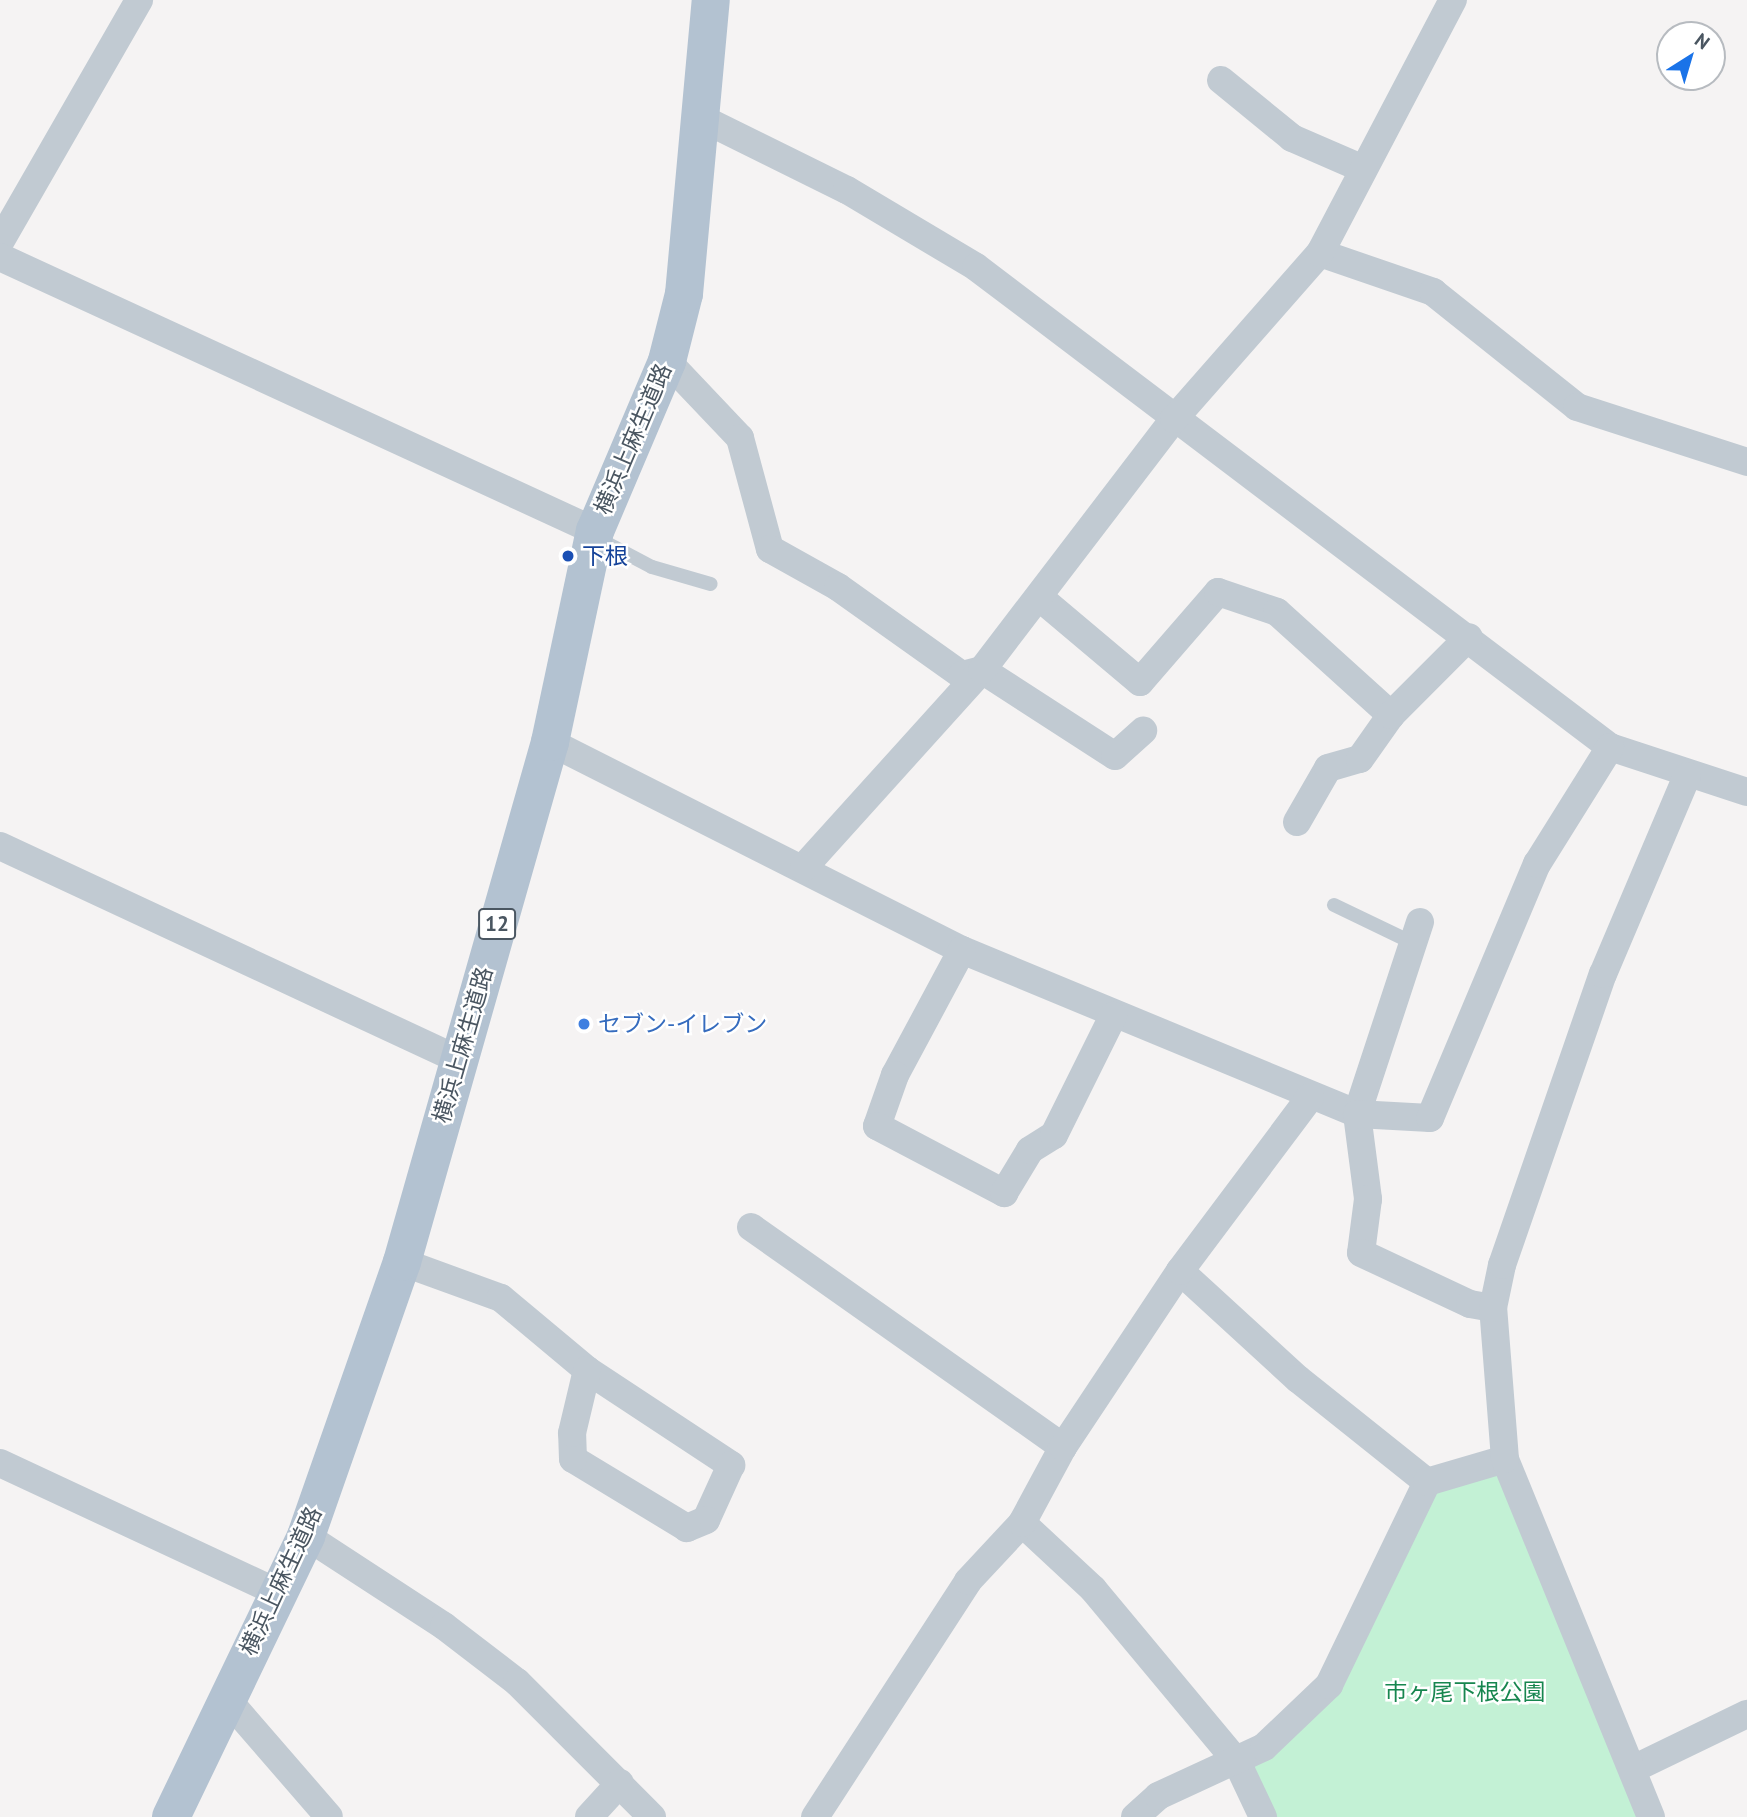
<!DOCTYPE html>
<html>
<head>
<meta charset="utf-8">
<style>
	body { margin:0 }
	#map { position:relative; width:1747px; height:1817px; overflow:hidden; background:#f5f3f3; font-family:"PT Sans","Noto Sans JP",sans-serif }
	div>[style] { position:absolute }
	.green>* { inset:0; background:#c3f1d5 }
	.service>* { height:14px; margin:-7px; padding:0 7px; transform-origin:7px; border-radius:7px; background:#c1cad2 }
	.minor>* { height:28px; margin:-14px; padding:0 14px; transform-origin:14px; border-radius:14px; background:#c1cad2 }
	.primary>* { height:38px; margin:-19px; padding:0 19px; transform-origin:19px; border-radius:19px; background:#b3c2d1 }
	.dots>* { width:19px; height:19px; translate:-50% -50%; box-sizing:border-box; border:4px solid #fff; border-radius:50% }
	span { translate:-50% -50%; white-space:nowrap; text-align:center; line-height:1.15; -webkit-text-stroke:5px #fff; paint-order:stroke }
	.shield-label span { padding:2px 5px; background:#fff; border:2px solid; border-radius:5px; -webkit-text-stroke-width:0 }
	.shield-label { font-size:21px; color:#4a5661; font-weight:700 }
	.street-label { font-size:23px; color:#4a5661 }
	.transit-label { font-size:23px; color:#164399 }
	.left { translate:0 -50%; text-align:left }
	.shop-label { font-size:23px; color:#366cbe }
	.park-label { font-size:23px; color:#17864f }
	.north { position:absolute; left:1656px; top:21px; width:70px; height:70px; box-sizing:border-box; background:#fff; border:2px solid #b7bbc0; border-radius:50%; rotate:37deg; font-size:19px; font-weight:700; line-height:28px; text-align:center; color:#4a5661 }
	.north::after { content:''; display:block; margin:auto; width:24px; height:32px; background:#1a73e8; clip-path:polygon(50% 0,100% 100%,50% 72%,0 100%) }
</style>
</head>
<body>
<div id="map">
	<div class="green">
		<div style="clip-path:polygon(1505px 1459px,1651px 1817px,1263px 1817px,1237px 1762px,1329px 1685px,1427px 1482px)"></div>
	</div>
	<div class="service">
		<div style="left:595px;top:537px;width:64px;rotate:27.8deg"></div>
		<div style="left:652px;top:567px;width:61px;rotate:16.1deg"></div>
		<div style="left:1334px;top:905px;width:88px;rotate:25.7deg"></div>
	</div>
	<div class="minor">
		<div style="left:1221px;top:80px;width:92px;rotate:39.2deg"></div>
		<div style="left:1292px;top:138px;width:75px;rotate:23.5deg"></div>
		<div style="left:699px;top:117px;width:165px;rotate:26.3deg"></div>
		<div style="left:847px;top:190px;width:150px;rotate:30.8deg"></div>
		<div style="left:976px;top:267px;width:795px;rotate:37.13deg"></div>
		<div style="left:1610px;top:747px;width:144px;rotate:18.2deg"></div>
		<div style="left:0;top:242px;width:279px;rotate:-60.1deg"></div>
		<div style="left:1320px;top:253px;width:120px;rotate:19deg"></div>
		<div style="left:1433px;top:292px;width:184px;rotate:38.6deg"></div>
		<div style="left:1577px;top:407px;width:179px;rotate:17.9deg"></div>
		<div style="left:0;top:257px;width:655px;rotate:24.73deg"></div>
		<div style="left:667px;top:361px;width:106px;rotate:46.5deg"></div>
		<div style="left:740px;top:438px;width:115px;rotate:74.9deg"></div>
		<div style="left:770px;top:549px;width:78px;rotate:29.2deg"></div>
		<div style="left:838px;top:587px;width:152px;rotate:35.4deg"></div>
		<div style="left:962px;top:675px;width:21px;rotate:-14deg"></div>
		<div style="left:982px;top:670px;width:158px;rotate:32.9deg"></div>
		<div style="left:1115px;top:756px;width:38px;rotate:-42deg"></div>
		<div style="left:1039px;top:597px;width:132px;rotate:40.1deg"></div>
		<div style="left:1140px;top:682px;width:119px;rotate:-49.1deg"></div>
		<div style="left:1218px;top:592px;width:62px;rotate:18.7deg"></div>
		<div style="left:1277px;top:612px;width:154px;rotate:42.1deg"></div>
		<div style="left:550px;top:742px;width:462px;rotate:26.8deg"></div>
		<div style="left:962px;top:950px;width:428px;rotate:22.5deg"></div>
		<div style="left:1357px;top:1114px;width:86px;rotate:82.6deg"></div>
		<div style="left:1368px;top:1199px;width:54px;rotate:97.4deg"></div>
		<div style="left:1361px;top:1253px;width:120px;rotate:25.1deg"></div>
		<div style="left:1470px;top:1304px;width:23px;rotate:10deg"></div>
		<div style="left:1297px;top:822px;width:62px;rotate:-60.1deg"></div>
		<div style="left:1328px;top:768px;width:33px;rotate:-16deg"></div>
		<div style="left:1360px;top:759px;width:54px;rotate:-54.8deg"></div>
		<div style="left:1391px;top:715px;width:110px;rotate:-45deg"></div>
		<div style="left:0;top:846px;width:504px;rotate:24.99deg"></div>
		<div style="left:804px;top:867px;width:266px;rotate:-47.9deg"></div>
		<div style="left:982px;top:670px;width:316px;rotate:-52.6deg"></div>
		<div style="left:1174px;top:419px;width:221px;rotate:-48.7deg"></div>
		<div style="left:1320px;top:253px;width:286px;rotate:-62.3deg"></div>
		<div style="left:1420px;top:922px;width:202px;rotate:108.2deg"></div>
		<div style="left:1357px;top:1114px;width:73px;rotate:3.1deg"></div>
		<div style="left:1430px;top:1118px;width:276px;rotate:-67.2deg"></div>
		<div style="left:1537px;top:864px;width:138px;rotate:-58deg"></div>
		<div style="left:962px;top:950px;width:142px;rotate:118.2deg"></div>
		<div style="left:895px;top:1075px;width:54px;rotate:109.4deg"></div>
		<div style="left:877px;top:1126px;width:144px;rotate:27.8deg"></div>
		<div style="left:1004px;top:1193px;width:50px;rotate:-58.8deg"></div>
		<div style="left:1030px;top:1150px;width:28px;rotate:-32deg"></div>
		<div style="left:1054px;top:1135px;width:133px;rotate:-63.6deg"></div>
		<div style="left:751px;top:1227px;width:382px;rotate:35.2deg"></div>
		<div style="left:402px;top:1262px;width:105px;rotate:20deg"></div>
		<div style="left:501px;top:1298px;width:112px;rotate:39.9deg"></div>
		<div style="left:587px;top:1370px;width:173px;rotate:33.4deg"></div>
		<div style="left:731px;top:1465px;width:60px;rotate:114.4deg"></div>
		<div style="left:706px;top:1520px;width:21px;rotate:157deg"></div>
		<div style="left:687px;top:1528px;width:133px;rotate:-148.8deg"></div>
		<div style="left:573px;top:1459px;width:26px;rotate:-92deg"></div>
		<div style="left:572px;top:1433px;width:65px;rotate:-76.6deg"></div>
		<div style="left:1180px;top:1271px;width:160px;rotate:42.5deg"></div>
		<div style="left:1298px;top:1379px;width:165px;rotate:38.6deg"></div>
		<div style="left:0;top:1463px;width:308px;rotate:25deg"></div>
		<div style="left:1022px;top:1523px;width:97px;rotate:42.9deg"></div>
		<div style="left:1093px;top:1589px;width:225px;rotate:50.2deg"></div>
		<div style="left:1237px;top:1762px;width:61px;rotate:64.7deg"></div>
		<div style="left:306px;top:1536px;width:165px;rotate:33.1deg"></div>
		<div style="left:444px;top:1626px;width:92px;rotate:37.5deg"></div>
		<div style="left:517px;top:1682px;width:191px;rotate:45deg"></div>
		<div style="left:226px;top:1698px;width:157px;rotate:49.1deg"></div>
		<div style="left:1633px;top:1769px;width:127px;rotate:-25.8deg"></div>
		<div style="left:589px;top:1817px;width:46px;rotate:-47.6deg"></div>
		<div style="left:815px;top:1817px;width:281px;rotate:-57deg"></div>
		<div style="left:968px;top:1581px;width:79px;rotate:-47deg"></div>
		<div style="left:1022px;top:1523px;width:86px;rotate:-61.7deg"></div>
		<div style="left:1063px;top:1447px;width:211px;rotate:-56.4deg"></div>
		<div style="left:1180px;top:1271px;width:217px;rotate:-53.2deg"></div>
		<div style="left:1135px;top:1817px;width:31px;rotate:-42deg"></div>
		<div style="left:1158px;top:1796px;width:117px;rotate:-24.8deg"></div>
		<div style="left:1264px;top:1747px;width:90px;rotate:-43.6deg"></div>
		<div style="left:1329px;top:1685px;width:225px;rotate:-64.2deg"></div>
		<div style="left:1427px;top:1482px;width:81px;rotate:-16.4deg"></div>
		<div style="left:1651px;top:1817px;width:387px;rotate:-112.2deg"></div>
		<div style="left:1505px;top:1459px;width:151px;rotate:-94.5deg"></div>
		<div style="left:1493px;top:1308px;width:44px;rotate:-78.2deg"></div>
		<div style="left:1502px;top:1265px;width:308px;rotate:-70.9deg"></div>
		<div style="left:1603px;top:974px;width:215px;rotate:-67deg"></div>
	</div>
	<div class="primary">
		<div style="left:171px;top:1817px;width:312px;rotate:-64.3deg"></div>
		<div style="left:306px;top:1536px;width:290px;rotate:-70.7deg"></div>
		<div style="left:402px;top:1262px;width:541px;rotate:-74.11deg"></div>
		<div style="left:550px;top:742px;width:216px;rotate:-78deg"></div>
		<div style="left:595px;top:531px;width:185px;rotate:-67deg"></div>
		<div style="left:667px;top:361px;width:69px;rotate:-75.8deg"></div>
		<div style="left:684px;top:294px;width:295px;rotate:-84.8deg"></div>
	</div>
	<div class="dots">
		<div style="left:568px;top:556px;background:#1a4fb4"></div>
		<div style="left:584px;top:1024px;background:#3f7fe0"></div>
	</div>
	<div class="shield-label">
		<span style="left:497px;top:924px">12</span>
	</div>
	<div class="street-label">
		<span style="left:633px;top:439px;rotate:-67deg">横浜上麻生道路</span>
		<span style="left:463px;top:1045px;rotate:-74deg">横浜上麻生道路</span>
		<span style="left:281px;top:1581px;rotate:-65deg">横浜上麻生道路</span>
	</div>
	<div class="transit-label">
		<span class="left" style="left:582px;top:556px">下根</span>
	</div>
	<div class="shop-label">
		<span class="left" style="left:598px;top:1024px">セブン-イレブン</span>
	</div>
	<div class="park-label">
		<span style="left:1465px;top:1692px">市ヶ尾下根公園</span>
	</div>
	<div class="north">N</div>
</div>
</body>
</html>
